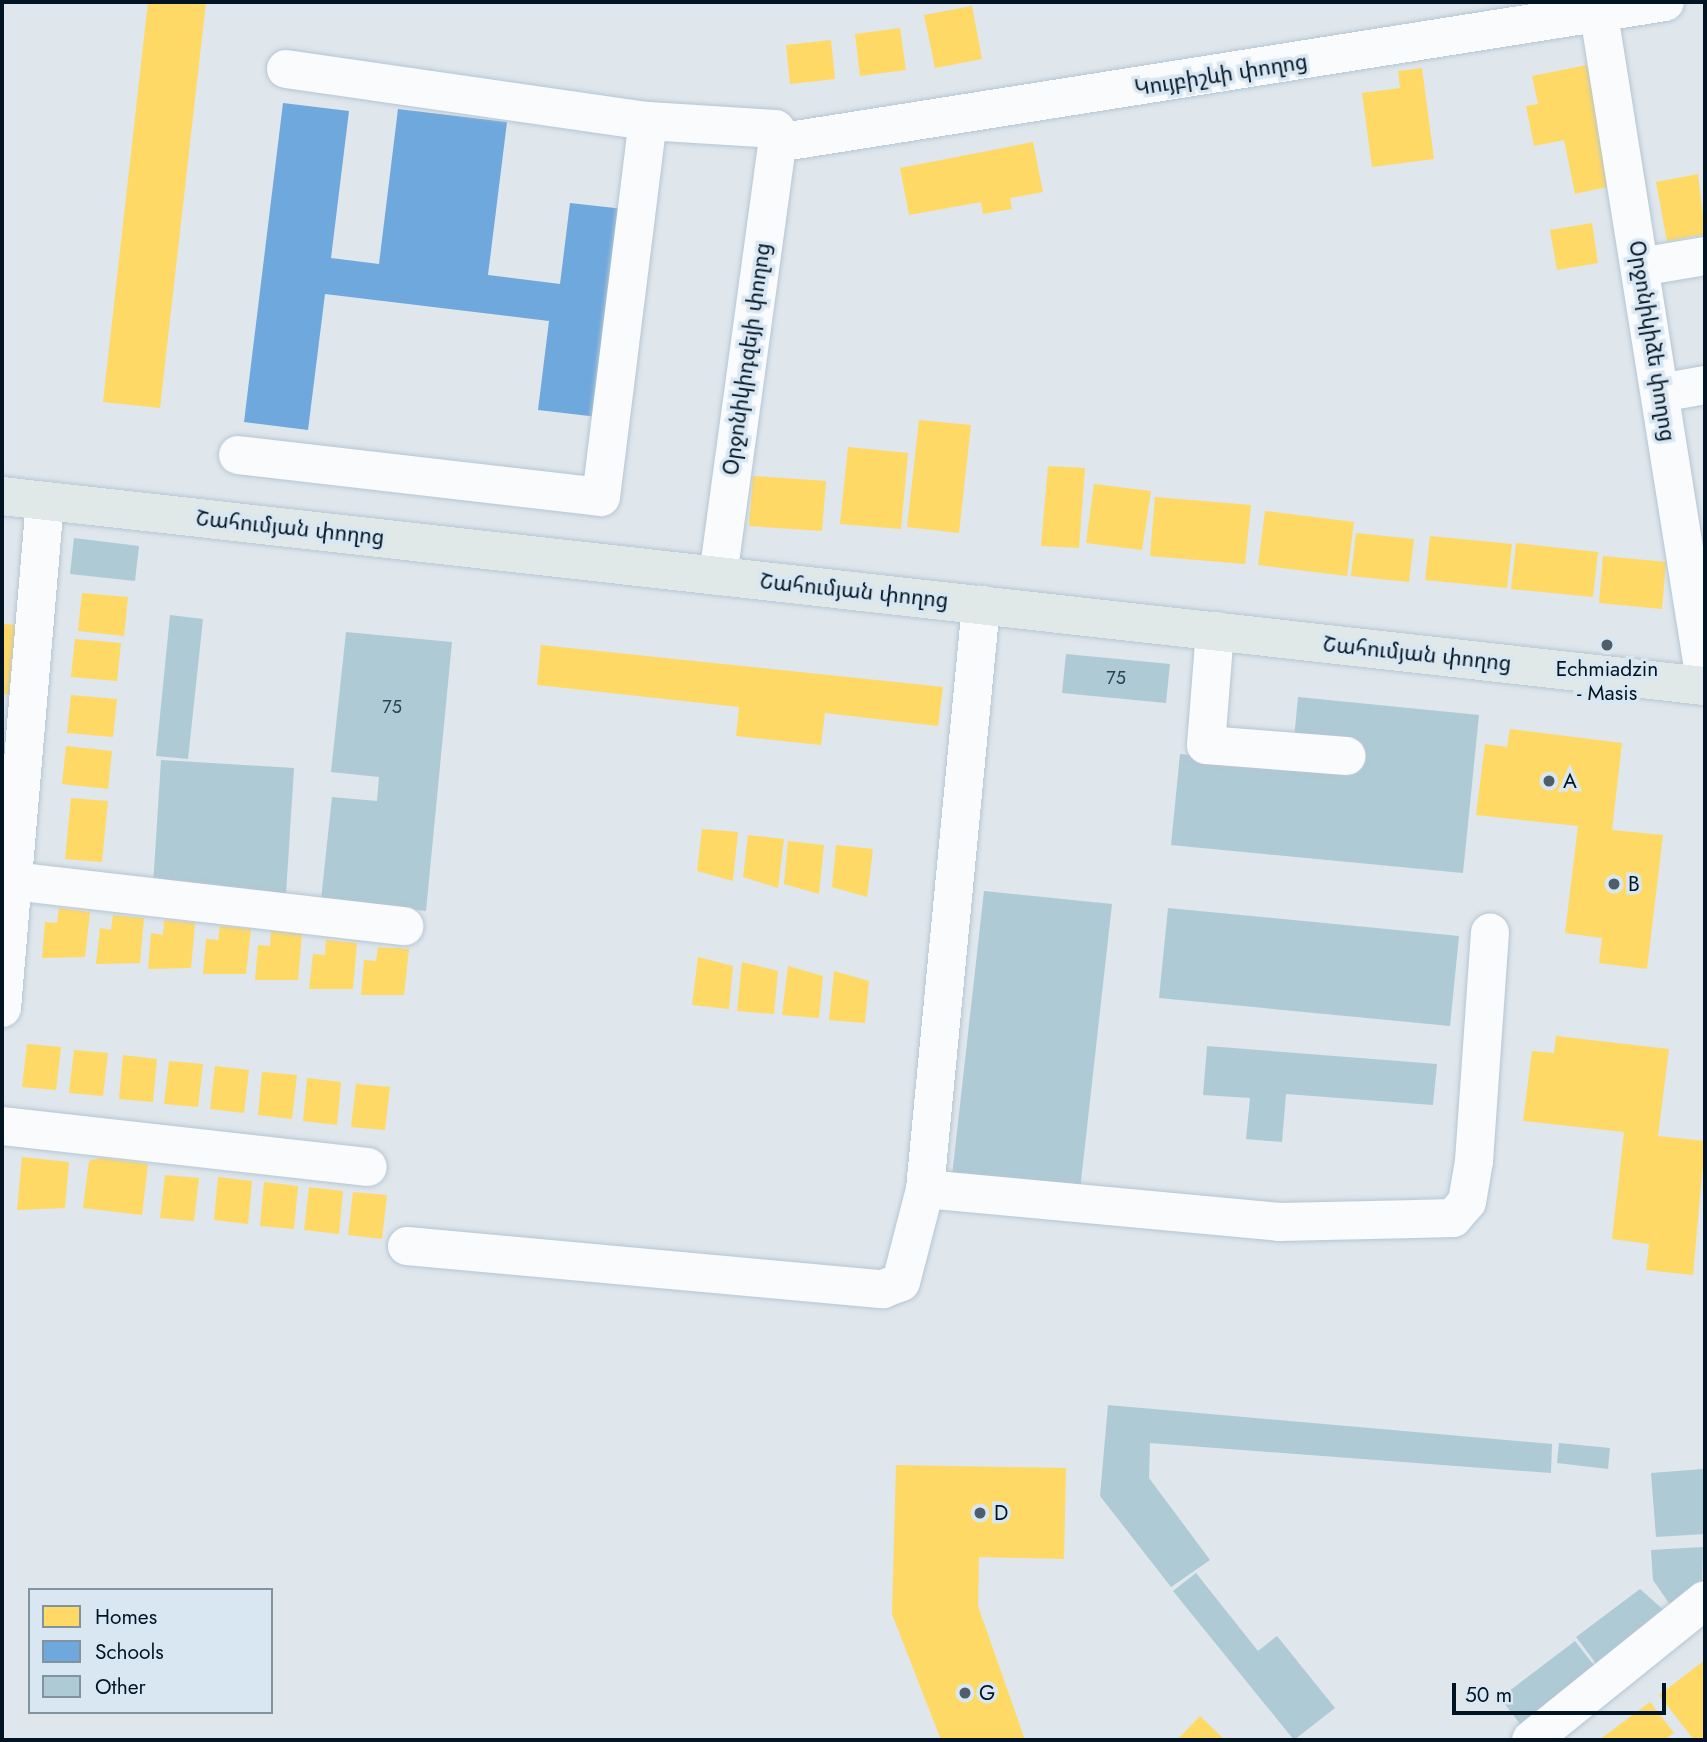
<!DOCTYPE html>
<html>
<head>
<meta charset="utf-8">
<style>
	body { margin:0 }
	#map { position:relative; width:1707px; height:1742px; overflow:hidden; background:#dfe6ec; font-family:Jost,"Noto Sans Armenian",sans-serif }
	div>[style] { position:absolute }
	.homes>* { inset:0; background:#ffd966 }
	.schools>* { inset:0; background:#6fa8dc }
	.building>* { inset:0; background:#aecad5 }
	.roads { filter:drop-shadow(0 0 2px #b5c6d3) drop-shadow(0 0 2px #b5c6d3) }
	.minor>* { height:38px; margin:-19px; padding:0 19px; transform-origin:19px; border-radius:19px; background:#fafbfc }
	.major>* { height:38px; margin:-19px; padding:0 19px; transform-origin:19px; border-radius:19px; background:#e0e9e8 }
	.dots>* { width:19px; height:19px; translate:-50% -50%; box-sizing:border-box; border:4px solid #d9e7f2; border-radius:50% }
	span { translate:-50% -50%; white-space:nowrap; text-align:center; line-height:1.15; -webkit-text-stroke:7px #d9e7f2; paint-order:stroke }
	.number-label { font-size:18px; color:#2c4250 }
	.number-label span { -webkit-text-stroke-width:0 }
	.street-label { font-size:21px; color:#001424 }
	.poi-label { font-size:21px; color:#001424 }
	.left { translate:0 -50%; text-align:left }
	.frame { position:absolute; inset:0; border:4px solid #001424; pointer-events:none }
	.legend { position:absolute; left:28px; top:1588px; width:245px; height:126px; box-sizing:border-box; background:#d9e7f2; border:2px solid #8293a0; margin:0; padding:9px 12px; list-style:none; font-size:21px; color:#001424 }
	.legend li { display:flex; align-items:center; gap:14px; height:35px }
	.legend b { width:35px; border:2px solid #8293a0 }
	.scale { position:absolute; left:1452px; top:1683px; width:214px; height:32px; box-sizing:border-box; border:4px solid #001424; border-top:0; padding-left:9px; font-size:21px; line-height:24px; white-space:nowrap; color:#001424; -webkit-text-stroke:5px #d9e7f2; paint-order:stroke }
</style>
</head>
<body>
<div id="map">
	<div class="homes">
		<div style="clip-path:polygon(148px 2px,206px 2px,160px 408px,103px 402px)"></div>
		<div style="clip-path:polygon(972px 6px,982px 59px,935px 68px,924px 15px)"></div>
		<div style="clip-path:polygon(900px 28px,906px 70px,860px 76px,855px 34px)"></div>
		<div style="clip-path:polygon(831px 40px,835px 79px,790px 84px,786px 45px)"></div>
		<div style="clip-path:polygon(1587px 65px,1611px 186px,1575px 194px,1564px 140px,1534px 146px,1526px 106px,1538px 104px,1532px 76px)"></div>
		<div style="clip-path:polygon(1422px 68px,1434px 159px,1372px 167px,1362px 93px,1400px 88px,1398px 71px)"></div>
		<div style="clip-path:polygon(1033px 142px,1043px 192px,1010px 198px,1012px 209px,983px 214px,981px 202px,909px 215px,900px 168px)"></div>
		<div style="clip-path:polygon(1698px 174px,1705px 234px,1667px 241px,1656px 182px)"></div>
		<div style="clip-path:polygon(1592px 223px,1598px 263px,1557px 270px,1550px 230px)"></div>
		<div style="clip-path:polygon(919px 420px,971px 425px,959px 533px,907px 527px)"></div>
		<div style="clip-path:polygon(848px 447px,908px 453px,901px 529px,840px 524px)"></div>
		<div style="clip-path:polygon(1048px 466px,1085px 468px,1079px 548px,1041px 546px)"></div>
		<div style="clip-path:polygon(753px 476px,826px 481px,822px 531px,749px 526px)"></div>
		<div style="clip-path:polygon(1094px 484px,1151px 491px,1142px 550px,1086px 543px)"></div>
		<div style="clip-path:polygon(1155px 497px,1251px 505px,1245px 564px,1150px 556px)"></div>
		<div style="clip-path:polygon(1265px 511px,1354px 522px,1347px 576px,1258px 565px)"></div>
		<div style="clip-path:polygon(1356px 533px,1414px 539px,1409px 582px,1351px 576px)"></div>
		<div style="clip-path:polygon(1430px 536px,1512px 544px,1507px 588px,1425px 580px)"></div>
		<div style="clip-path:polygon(1516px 543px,1598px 552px,1593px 597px,1511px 589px)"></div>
		<div style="clip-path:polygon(1603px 556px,1666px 562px,1662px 609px,1599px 603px)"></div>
		<div style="clip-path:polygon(82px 593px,128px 597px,124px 636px,78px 631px)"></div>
		<div style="clip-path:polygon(2px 624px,19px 625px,11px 695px,2px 694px)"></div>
		<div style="clip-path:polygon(75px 639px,121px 643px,117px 681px,71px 677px)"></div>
		<div style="clip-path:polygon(541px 645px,943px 687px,938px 726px,825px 713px,821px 745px,736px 736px,739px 707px,537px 685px)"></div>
		<div style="clip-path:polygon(71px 695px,117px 699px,113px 737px,67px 733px)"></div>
		<div style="clip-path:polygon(1510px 729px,1622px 743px,1612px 830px,1663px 835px,1647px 969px,1599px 963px,1602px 938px,1565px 933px,1578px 826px,1476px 815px,1485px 744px,1507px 747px)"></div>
		<div style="clip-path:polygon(66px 746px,112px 751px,108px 789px,62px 784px)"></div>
		<div style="clip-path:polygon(71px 798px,108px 801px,102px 862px,65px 859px)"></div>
		<div style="clip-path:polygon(702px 829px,738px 832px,733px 881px,697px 871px)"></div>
		<div style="clip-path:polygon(748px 835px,784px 839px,778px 888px,743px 877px)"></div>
		<div style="clip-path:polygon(788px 841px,824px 845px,819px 894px,784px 884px)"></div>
		<div style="clip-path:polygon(836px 845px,873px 849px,867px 897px,832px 887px)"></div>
		<div style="clip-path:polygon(59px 908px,90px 912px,85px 957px,42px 958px,45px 922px,57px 923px)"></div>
		<div style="clip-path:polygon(113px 915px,144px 918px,140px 963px,96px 964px,100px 928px,111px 930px)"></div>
		<div style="clip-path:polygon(164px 920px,195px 923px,191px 968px,148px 969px,151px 933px,163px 935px)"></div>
		<div style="clip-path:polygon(220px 926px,251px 929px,246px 974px,203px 974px,206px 939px,218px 940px)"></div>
		<div style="clip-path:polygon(271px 931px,302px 934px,298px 980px,255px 980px,258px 945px,270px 946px)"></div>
		<div style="clip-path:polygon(326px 940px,357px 943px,353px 989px,309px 989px,313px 954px,325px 955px)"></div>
		<div style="clip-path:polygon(378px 947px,409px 949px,404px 995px,361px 995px,364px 960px,376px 961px)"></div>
		<div style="clip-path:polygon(698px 957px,733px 966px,729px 1009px,692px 1005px)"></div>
		<div style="clip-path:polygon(742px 962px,778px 971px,774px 1014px,737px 1011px)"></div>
		<div style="clip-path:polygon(788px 966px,823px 976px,819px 1018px,782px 1015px)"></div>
		<div style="clip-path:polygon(834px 971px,869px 981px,865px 1023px,829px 1020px)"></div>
		<div style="clip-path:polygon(1556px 1036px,1669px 1049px,1658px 1136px,1705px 1141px,1693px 1275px,1646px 1270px,1649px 1244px,1612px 1239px,1624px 1132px,1523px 1121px,1532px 1051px,1554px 1053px)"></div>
		<div style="clip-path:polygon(27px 1044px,61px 1047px,56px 1090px,22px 1087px)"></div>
		<div style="clip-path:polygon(74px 1050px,108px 1053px,103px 1096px,69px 1093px)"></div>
		<div style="clip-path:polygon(123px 1055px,157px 1059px,153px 1102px,119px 1099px)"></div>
		<div style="clip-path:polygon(169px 1061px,203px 1064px,198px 1107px,164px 1104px)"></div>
		<div style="clip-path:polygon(215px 1066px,249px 1070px,244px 1113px,210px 1109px)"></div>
		<div style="clip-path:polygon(262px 1072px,297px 1075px,292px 1119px,258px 1115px)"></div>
		<div style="clip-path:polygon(307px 1078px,341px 1082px,337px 1125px,303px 1121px)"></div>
		<div style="clip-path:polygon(356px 1084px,390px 1087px,385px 1130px,351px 1127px)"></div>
		<div style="clip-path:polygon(22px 1157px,69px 1162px,65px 1208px,17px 1210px)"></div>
		<div style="clip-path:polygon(101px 1158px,148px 1164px,142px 1215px,83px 1208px,89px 1161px)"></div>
		<div style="clip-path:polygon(165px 1175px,199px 1178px,194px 1221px,160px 1218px)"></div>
		<div style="clip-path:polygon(218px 1177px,252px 1181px,248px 1224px,214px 1220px)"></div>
		<div style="clip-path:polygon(264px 1182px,298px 1186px,294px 1229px,260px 1226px)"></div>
		<div style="clip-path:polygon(309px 1187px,343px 1191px,339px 1234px,304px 1230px)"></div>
		<div style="clip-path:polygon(353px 1192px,387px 1195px,382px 1239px,348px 1235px)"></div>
		<div style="clip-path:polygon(896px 1465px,1066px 1468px,1064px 1559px,979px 1557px,978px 1606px,1025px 1740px,941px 1740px,892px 1614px)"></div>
		<div style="clip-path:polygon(1705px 1660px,1705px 1740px,1694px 1740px,1659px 1695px)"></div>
		<div style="clip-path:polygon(1650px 1702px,1674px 1733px,1664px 1740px,1599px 1740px)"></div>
		<div style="clip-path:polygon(1200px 1716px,1225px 1740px,1177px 1740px)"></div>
	</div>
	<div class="schools">
		<div style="clip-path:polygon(283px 103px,349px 111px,331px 258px,379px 264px,398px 109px,507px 122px,488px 275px,560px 284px,570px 203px,624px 209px,598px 417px,538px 410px,549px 321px,325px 294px,308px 430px,244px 422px)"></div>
	</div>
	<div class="building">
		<div style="clip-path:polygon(74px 538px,139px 546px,135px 581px,70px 574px)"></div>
		<div style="clip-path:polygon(170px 615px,203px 619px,188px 759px,156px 756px)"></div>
		<div style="clip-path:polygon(346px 632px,452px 642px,426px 911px,321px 900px,332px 797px,377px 801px,379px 777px,331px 772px)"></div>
		<div style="clip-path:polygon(1066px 654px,1170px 664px,1166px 703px,1062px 693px)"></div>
		<div style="clip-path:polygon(1298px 697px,1479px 715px,1463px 873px,1171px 845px,1180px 754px,1357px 770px,1294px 739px)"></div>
		<div style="clip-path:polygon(161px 760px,294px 768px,286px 894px,153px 886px)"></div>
		<div style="clip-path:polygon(984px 891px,1112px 904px,1080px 1190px,952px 1176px)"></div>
		<div style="clip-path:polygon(1168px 908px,1459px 936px,1450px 1026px,1159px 998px)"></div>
		<div style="clip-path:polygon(1207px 1046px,1437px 1064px,1433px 1105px,1286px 1094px,1282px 1142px,1246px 1139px,1250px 1098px,1203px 1095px)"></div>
		<div style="clip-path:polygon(1108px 1405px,1552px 1444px,1551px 1473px,1150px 1443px,1149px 1478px,1210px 1560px,1171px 1587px,1100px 1496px)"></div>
		<div style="clip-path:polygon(1559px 1443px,1610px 1448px,1608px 1469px,1557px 1463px)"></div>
		<div style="clip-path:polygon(1703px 1469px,1705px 1534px,1656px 1537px,1651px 1473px)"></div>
		<div style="clip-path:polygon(1703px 1547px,1702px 1584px,1673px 1609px,1653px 1580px,1651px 1550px)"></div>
		<div style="clip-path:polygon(1196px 1573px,1258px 1651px,1277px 1636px,1335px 1708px,1294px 1740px,1173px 1591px)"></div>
		<div style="clip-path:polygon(1640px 1589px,1667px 1613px,1598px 1666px,1576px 1637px)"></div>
		<div style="clip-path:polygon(1575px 1641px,1596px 1668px,1521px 1725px,1500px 1698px)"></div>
	</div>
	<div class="roads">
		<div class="minor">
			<div style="left:1597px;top:2px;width:687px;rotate:80.95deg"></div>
			<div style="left:286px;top:69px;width:366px;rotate:8.2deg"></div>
			<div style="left:648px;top:121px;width:128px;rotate:3.6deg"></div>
			<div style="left:1640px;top:267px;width:66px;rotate:-9.6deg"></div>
			<div style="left:1660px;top:393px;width:46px;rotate:-10.1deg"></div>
			<div style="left:238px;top:455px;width:365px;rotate:6.6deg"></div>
			<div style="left:601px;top:497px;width:379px;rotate:-82.9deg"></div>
			<div style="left:718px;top:576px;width:437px;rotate:-82.2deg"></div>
			<div style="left:777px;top:143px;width:899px;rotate:-9.02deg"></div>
			<div style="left:1215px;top:631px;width:114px;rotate:94.5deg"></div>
			<div style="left:1206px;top:745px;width:141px;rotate:4.5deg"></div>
			<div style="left:13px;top:881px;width:394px;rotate:6.6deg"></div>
			<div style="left:2px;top:1008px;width:509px;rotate:-85.15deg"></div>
			<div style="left:2px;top:1126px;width:368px;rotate:6.4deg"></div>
			<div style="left:925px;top:1189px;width:356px;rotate:5.3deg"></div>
			<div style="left:1279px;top:1222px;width:174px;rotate:-1.3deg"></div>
			<div style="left:1453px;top:1218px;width:21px;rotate:-49deg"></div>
			<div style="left:1467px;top:1202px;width:42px;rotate:-80.3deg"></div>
			<div style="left:1474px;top:1161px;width:229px;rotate:-86deg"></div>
			<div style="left:407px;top:1246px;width:478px;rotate:5.2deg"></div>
			<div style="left:883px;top:1289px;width:19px;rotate:-21deg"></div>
			<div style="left:901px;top:1282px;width:96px;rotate:-75.5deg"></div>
			<div style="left:925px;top:1189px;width:587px;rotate:-84.52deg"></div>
			<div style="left:1531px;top:1740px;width:223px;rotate:-38.8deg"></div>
		</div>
		<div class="major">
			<div style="left:2px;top:496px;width:1714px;rotate:6.37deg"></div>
		</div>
	</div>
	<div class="dots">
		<div style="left:1607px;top:645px;background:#4e5e6a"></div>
		<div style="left:1549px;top:781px;background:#4e5e6a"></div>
		<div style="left:1614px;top:884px;background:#4e5e6a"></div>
		<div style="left:980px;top:1513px;background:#4e5e6a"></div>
		<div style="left:965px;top:1693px;background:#4e5e6a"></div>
	</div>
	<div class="number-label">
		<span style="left:1116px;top:678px">75</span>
		<span style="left:392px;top:707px">75</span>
	</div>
	<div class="street-label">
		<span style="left:1221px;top:75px;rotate:-9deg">Կույբիշևի փողոց</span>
		<span style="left:1652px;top:341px;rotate:81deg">Օրջոնիկիձե փողոց</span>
		<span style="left:747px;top:359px;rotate:-82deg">Օրջոնիկիդզեյի փողոց</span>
		<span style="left:290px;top:528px;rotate:6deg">Շահումյան փողոց</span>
		<span style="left:854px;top:591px;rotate:6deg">Շահումյան փողոց</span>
		<span style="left:1417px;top:654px;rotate:6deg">Շահումյան փողոց</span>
	</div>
	<div class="poi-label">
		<span style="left:1607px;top:681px">Echmiadzin<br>- Masis</span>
		<span class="left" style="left:1563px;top:781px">A</span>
		<span class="left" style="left:1628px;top:884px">B</span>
		<span class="left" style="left:994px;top:1513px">D</span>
		<span class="left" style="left:979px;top:1693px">G</span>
	</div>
	<div class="frame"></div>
	<ul class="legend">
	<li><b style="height:19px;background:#ffd966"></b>Homes</li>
	<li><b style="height:19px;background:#6fa8dc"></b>Schools</li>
	<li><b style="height:19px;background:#aecad5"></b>Other</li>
	</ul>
	<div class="scale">50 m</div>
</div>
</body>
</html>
